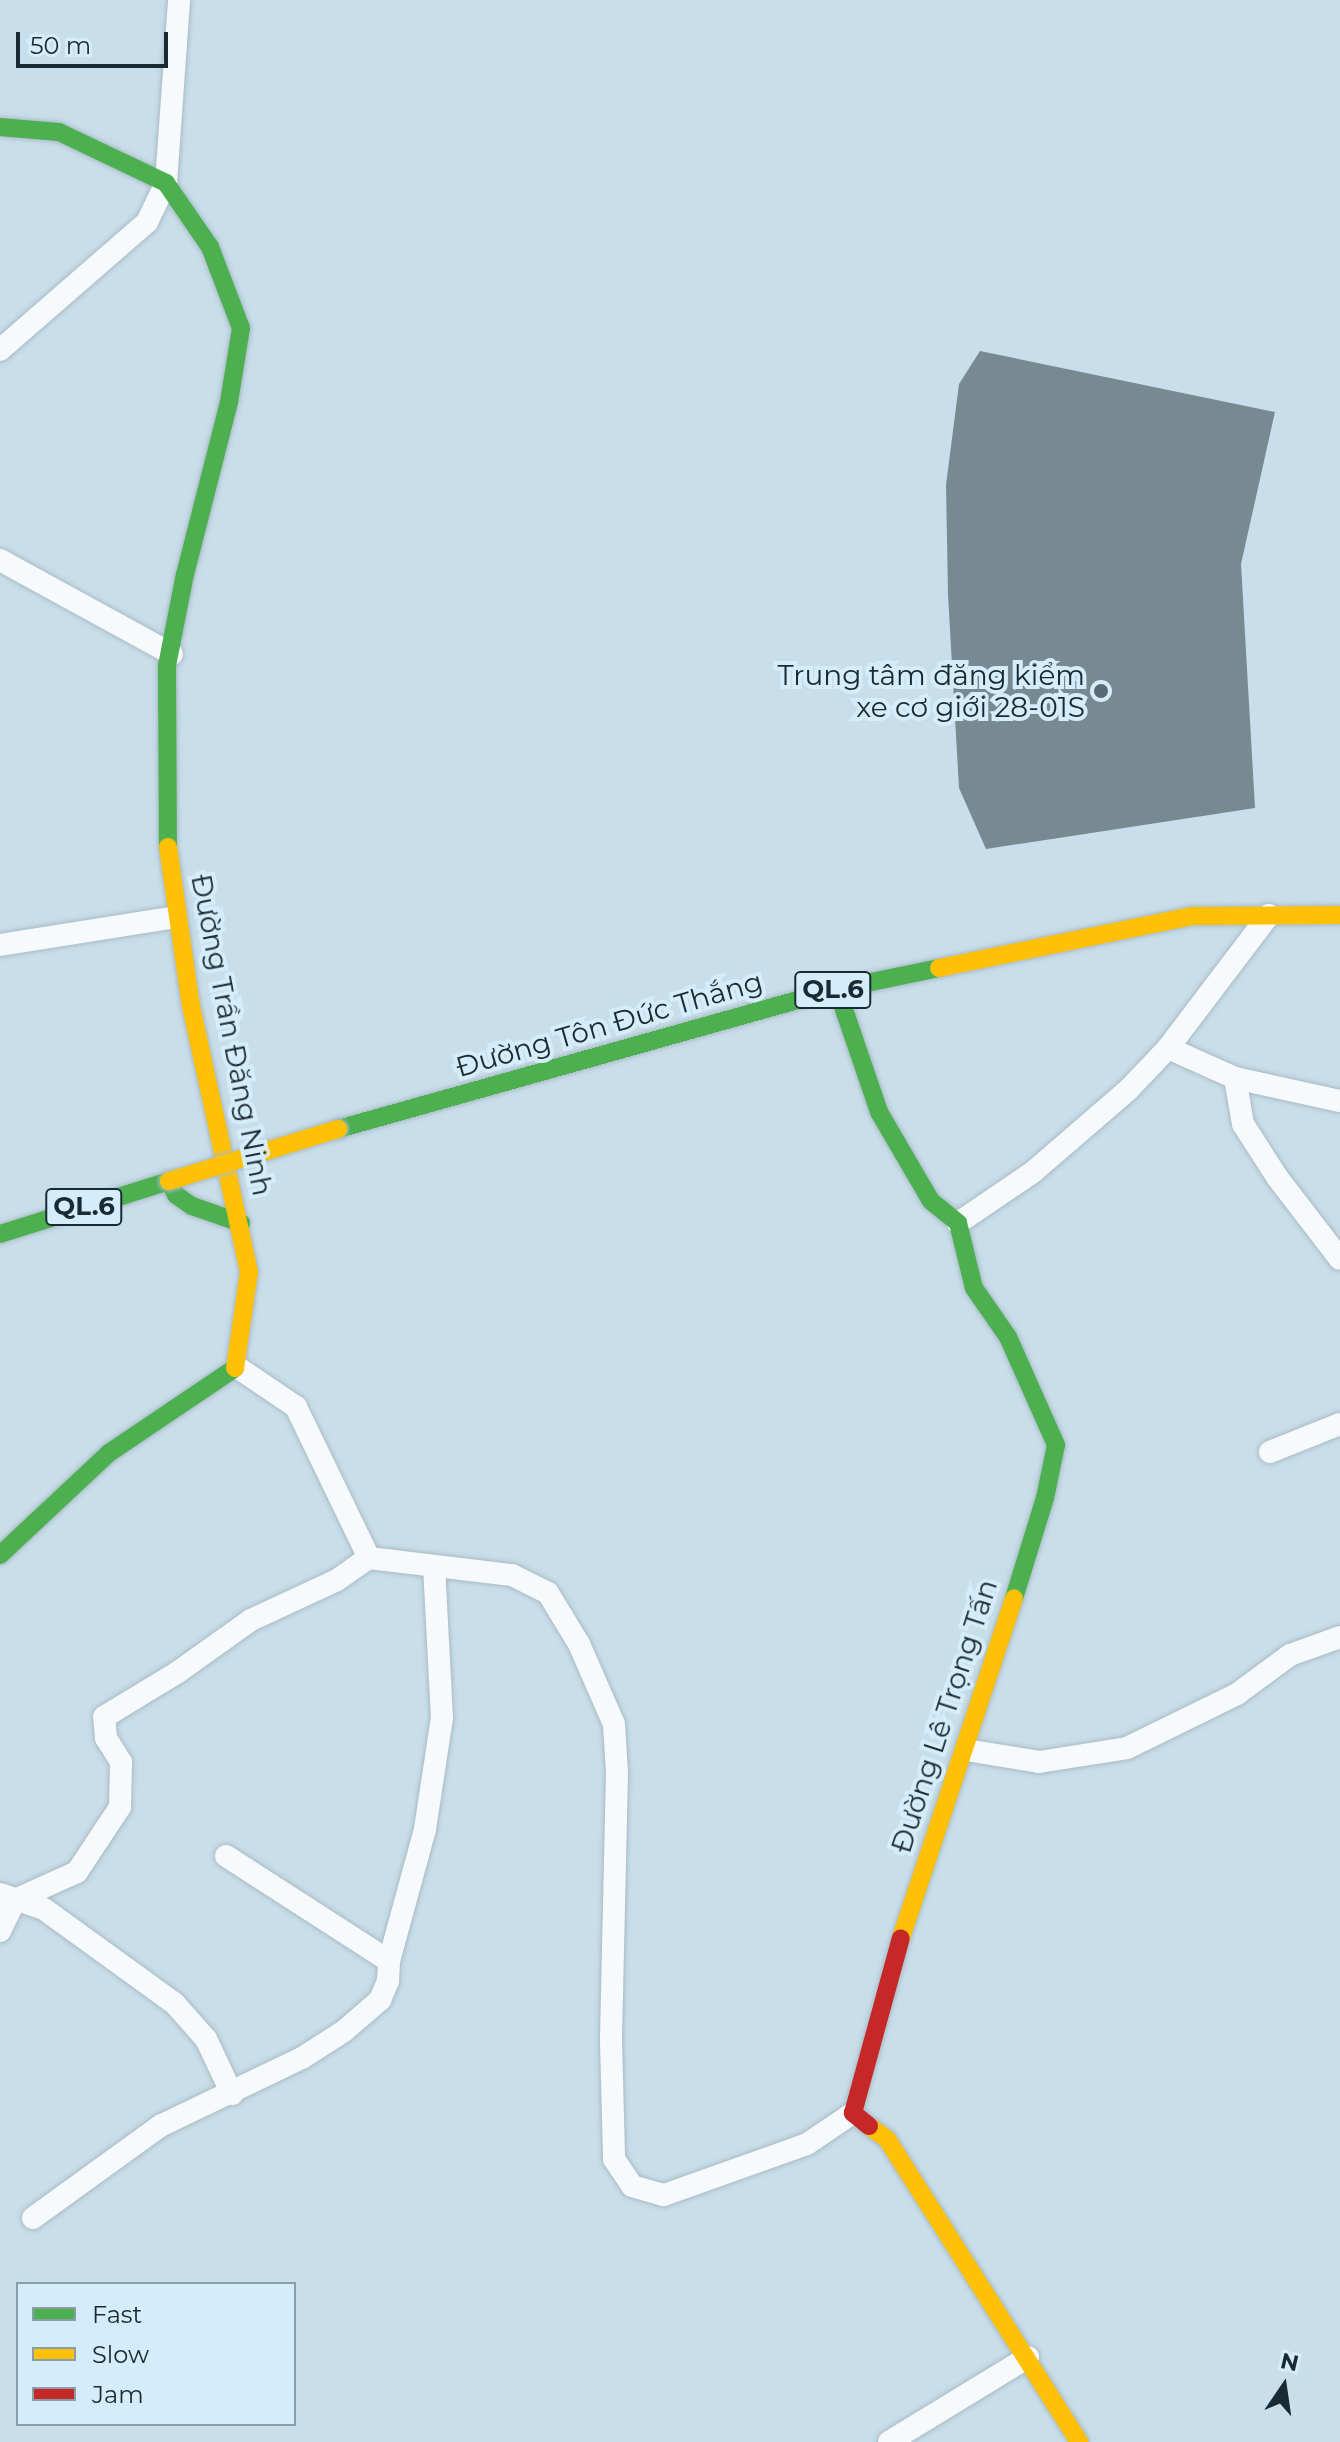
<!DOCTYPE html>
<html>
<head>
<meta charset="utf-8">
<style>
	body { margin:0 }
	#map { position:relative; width:1340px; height:2442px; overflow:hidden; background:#c8deea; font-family:Montserrat,sans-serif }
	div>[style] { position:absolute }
	.building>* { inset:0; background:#788a91 }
	.roads { filter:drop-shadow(0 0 2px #aabbc4) drop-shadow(0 0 2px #aabbc4) }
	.street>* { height:22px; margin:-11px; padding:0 11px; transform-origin:11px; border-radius:11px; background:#f7fafc }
	.fast>* { height:18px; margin:-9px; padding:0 9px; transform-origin:9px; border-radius:9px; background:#4caf50 }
	.slow>* { height:18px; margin:-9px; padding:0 9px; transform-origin:9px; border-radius:9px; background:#ffc107 }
	.jam>* { height:18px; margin:-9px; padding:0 9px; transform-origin:9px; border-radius:9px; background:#c62828 }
	.bridges { filter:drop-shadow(0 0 2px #aabbc4) drop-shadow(0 0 2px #aabbc4) }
	.slow-bridge>* { height:18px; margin:-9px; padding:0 9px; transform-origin:9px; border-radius:9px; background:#ffc107 }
	.dots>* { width:22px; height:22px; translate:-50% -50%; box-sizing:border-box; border:4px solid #d5ecfa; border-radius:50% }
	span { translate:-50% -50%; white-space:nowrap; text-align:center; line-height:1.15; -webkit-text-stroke:8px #d5ecfa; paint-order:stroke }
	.shield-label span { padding:2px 6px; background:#d5ecfa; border:2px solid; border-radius:6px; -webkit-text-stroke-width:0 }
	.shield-label { font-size:26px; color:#1a2a32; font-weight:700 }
	.poi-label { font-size:28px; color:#1a2a32 }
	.right { translate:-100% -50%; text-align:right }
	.street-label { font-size:28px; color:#1a2a32 }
	.legend { position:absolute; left:16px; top:2282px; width:280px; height:144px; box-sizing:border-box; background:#d5ecfa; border:2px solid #8a9eaa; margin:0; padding:10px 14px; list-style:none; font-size:24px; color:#1a2a32 }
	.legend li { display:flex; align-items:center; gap:16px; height:40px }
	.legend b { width:40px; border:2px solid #8a9eaa }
	.north { position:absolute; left:1244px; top:2346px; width:80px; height:80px; -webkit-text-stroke:6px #d5ecfa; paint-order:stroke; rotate:13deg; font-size:22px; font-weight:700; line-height:32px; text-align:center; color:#1a2a32 }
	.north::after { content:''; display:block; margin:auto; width:28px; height:36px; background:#1a2a32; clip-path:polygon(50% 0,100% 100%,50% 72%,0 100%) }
	.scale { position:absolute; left:16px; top:32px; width:152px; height:36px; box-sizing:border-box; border:4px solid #1a2a32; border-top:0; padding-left:10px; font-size:24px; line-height:28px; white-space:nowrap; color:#1a2a32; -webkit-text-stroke:6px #d5ecfa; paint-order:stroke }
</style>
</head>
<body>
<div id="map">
	<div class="building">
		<div style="clip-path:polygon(980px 351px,1275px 412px,1241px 564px,1255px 808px,986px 849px,959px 788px,948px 595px,946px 485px,959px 384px)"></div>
	</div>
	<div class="roads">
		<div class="street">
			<div style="left:0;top:350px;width:195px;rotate:-41deg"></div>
			<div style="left:147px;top:222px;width:43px;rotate:-64deg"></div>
			<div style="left:166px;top:183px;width:183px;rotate:-85.9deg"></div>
			<div style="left:0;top:560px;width:196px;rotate:28.7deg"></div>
			<div style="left:0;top:945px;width:178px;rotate:-9deg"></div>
			<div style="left:1168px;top:1048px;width:73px;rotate:24.1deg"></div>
			<div style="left:1235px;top:1078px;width:107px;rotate:12.4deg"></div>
			<div style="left:1235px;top:1078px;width:47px;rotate:80.1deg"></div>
			<div style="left:1243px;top:1124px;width:63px;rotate:57.3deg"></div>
			<div style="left:1277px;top:1177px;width:103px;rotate:52.5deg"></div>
			<div style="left:958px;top:1223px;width:91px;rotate:-34.2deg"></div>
			<div style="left:1033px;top:1172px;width:125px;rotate:-40.8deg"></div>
			<div style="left:1128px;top:1090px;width:58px;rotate:-46.4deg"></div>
			<div style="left:1168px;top:1048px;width:167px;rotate:-52.8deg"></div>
			<div style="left:237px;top:1367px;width:71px;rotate:34.1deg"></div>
			<div style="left:296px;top:1407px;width:168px;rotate:64.2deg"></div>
			<div style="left:369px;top:1558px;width:144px;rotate:6.8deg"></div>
			<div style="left:512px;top:1575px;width:40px;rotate:26.6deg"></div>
			<div style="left:548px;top:1593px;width:60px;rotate:58.7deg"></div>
			<div style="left:579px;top:1644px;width:87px;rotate:66.4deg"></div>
			<div style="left:614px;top:1724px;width:49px;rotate:86.5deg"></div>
			<div style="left:617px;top:1773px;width:268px;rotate:91.3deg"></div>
			<div style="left:611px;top:2041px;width:118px;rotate:88.5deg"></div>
			<div style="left:614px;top:2159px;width:32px;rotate:56deg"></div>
			<div style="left:632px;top:2186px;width:33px;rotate:16deg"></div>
			<div style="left:664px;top:2195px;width:152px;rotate:-19.6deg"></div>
			<div style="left:807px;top:2144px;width:55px;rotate:-34deg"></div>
			<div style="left:1270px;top:1452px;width:75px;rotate:-21.8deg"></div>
			<div style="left:966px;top:1750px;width:74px;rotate:9.3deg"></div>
			<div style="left:1039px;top:1762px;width:89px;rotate:-9deg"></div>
			<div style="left:1127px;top:1748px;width:123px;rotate:-26.1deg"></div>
			<div style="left:1237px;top:1694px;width:66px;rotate:-36.3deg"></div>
			<div style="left:1290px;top:1655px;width:53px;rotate:-19.8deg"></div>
			<div style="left:226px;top:1856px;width:194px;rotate:32.8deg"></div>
			<div style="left:0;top:1894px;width:46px;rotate:18.8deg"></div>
			<div style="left:44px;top:1909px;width:162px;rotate:35.9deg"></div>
			<div style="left:175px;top:2004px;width:47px;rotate:48.5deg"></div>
			<div style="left:206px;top:2039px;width:61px;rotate:64.7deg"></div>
			<div style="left:0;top:1931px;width:34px;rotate:-64deg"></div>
			<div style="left:15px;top:1900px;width:68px;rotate:-24.3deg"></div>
			<div style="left:77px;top:1872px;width:78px;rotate:-56.5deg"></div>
			<div style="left:120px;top:1807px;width:45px;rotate:-88.7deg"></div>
			<div style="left:121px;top:1762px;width:28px;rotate:-122deg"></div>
			<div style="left:106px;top:1738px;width:21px;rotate:-95deg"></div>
			<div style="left:104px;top:1717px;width:87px;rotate:-31.3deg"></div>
			<div style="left:178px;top:1672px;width:90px;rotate:-35.5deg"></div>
			<div style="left:251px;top:1620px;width:95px;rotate:-24.9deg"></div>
			<div style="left:337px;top:1580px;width:39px;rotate:-35deg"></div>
			<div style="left:33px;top:2218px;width:157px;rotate:-35.9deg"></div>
			<div style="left:160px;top:2126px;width:157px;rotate:-25.6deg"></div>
			<div style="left:302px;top:2058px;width:50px;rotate:-32.7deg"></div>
			<div style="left:344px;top:2031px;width:48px;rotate:-40.7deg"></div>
			<div style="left:380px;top:2000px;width:21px;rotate:-67deg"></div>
			<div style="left:388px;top:1981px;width:20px;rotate:-87deg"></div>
			<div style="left:389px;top:1961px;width:137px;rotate:-74.7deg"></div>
			<div style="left:425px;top:1829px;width:112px;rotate:-81.3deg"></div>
			<div style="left:442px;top:1718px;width:151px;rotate:-93deg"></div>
			<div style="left:889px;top:2442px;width:163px;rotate:-31.4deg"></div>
		</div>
		<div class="fast">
			<div style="left:0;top:127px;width:59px;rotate:4.8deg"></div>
			<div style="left:59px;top:132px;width:119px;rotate:25.5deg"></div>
			<div style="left:166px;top:183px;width:78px;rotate:55.5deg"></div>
			<div style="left:210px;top:247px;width:87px;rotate:69.1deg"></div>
			<div style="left:241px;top:328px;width:75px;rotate:99.2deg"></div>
			<div style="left:229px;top:402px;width:178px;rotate:104.3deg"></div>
			<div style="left:185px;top:574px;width:94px;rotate:101.1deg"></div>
			<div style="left:167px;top:666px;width:181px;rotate:89.7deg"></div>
			<div style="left:837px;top:989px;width:130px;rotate:71.1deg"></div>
			<div style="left:879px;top:1112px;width:103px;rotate:59.7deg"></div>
			<div style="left:931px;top:1201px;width:35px;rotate:39deg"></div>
			<div style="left:958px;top:1223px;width:67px;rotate:76.2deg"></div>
			<div style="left:974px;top:1288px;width:60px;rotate:55.2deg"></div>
			<div style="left:1008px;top:1337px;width:118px;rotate:66deg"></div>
			<div style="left:1056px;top:1445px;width:54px;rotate:101.7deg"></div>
			<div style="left:1045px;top:1498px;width:105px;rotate:107.2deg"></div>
			<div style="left:338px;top:1129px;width:518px;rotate:-15.67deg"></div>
			<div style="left:837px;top:989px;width:104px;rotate:-11.6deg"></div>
			<div style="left:0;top:1234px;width:177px;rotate:-17.4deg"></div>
			<div style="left:169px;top:1181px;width:16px;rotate:63deg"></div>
			<div style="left:176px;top:1195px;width:19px;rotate:35deg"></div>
			<div style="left:192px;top:1206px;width:52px;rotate:19.1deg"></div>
			<div style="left:0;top:1555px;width:149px;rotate:-43.1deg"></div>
			<div style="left:109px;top:1453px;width:152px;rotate:-34deg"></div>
		</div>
		<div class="slow">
			<div style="left:168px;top:847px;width:161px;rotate:81.8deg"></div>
			<div style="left:191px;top:1006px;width:272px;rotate:77.7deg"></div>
			<div style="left:249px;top:1272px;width:97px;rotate:98.3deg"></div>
			<div style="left:939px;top:968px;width:259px;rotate:-11.6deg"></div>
			<div style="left:1193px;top:916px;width:147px;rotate:-0.4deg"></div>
			<div style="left:901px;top:1938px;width:358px;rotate:-71.6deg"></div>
			<div style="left:869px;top:2126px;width:22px;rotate:36deg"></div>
			<div style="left:887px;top:2139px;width:359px;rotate:57.6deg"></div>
		</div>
		<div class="jam">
			<div style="left:869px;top:2126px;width:21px;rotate:-141deg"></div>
			<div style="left:853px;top:2113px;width:181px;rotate:-74.7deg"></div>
		</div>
	</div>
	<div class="bridges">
		<div class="slow-bridge">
			<div style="left:169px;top:1181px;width:177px;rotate:-17.1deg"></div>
		</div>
	</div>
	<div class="dots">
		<div style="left:1101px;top:691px;background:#576972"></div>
	</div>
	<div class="shield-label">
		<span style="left:833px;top:990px">QL.6</span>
		<span style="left:84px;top:1207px">QL.6</span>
	</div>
	<div class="poi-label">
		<span class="right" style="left:1085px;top:691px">Trung tâm đăng kiểm<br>xe cơ giới 28-01S</span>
	</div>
	<div class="street-label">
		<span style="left:609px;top:1024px;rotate:-16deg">Đường Tôn Đức Thắng</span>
		<span style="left:232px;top:1035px;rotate:79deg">Đường Trần Đăng Ninh</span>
		<span style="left:944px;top:1716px;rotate:-72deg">Đường Lê Trọng Tấn</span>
	</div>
	<ul class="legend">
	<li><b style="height:10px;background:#4caf50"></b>Fast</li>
	<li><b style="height:10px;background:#ffc107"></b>Slow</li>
	<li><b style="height:10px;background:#c62828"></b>Jam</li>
	</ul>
	<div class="north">N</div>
	<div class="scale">50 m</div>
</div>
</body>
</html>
